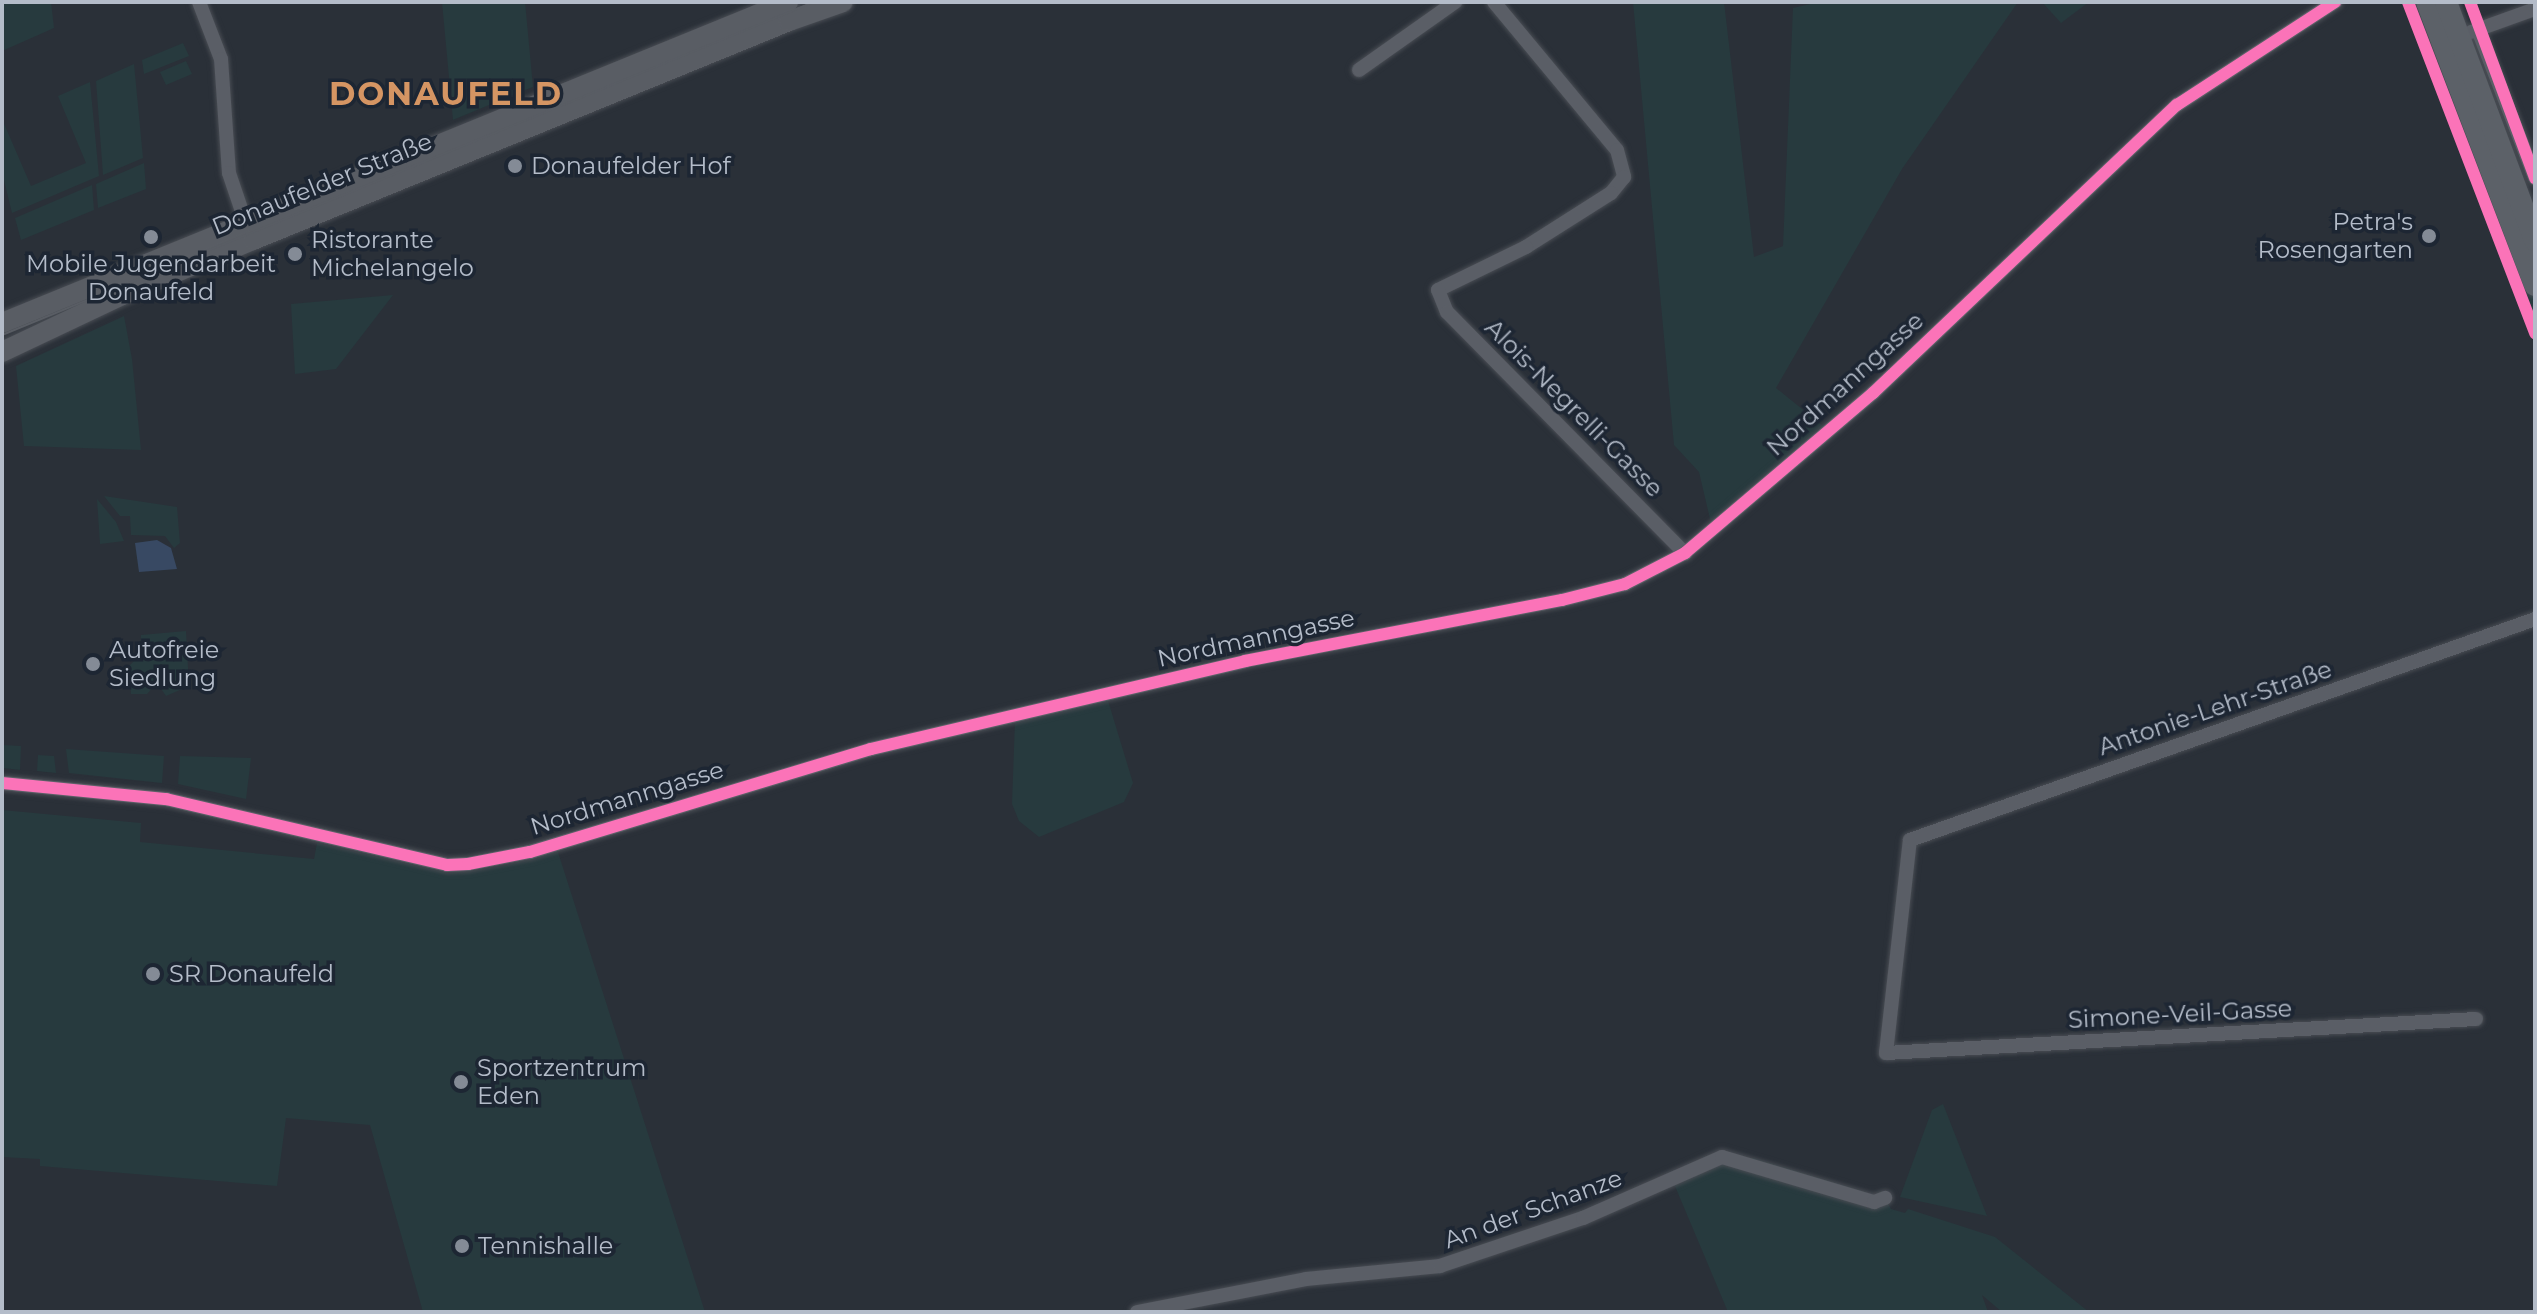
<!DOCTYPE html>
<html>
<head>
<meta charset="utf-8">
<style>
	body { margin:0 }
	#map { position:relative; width:2537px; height:1314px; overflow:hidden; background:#2a3038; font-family:Montserrat,sans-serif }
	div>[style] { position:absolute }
	.green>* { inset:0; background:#273a3e }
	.water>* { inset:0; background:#384963 }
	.roads { filter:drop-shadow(0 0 2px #484c53) drop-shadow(0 0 2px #484c53) }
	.street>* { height:14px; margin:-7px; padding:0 7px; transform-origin:7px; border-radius:7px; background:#5a5e66 }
	.secondary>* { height:20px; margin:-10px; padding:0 10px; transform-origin:10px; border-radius:10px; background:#595d64 }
	.primary>* { height:22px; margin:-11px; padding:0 11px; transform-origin:11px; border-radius:11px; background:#5c6168 }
	.tram>* { height:2px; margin:-1px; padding:0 1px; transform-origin:1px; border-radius:1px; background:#595d64 }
	.cycleway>* { height:12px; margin:-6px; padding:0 6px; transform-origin:6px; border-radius:6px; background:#fb73b8 }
	.dots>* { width:22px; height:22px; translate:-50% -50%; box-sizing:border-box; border:4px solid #1d2633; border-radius:50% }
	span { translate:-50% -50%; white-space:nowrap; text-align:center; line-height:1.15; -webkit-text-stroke:7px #1d2633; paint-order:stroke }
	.poi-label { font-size:24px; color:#b4bcc9 }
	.left { translate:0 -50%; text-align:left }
	.right { translate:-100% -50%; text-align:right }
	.street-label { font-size:24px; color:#b4bcc9 }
	.district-label { font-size:32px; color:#d59563; font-weight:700; letter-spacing:2px }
	.frame { position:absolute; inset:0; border:4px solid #b4bcc9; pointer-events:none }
</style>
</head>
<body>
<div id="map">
	<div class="green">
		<div style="clip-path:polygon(51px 2px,54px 28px,2px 51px,2px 4px)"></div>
		<div style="clip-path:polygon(442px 2px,525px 2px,533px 87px,453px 120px)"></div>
		<div style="clip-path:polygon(1633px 2px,1724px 2px,1754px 257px,1783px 246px,1793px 8px,1819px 2px,2018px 2px,1902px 169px,1776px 388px,1823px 426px,1711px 523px,1699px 472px,1674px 445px)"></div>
		<div style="clip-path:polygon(2042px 2px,2089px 2px,2061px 23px)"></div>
		<div style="clip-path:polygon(2413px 2px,2423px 2px,2497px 198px,2490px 206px)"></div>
		<div style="clip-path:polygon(183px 43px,189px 56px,144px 74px,142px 60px)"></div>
		<div style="clip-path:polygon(186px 61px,192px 74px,166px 85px,160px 72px)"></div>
		<div style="clip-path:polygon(134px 64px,143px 158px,103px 175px,96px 81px)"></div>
		<div style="clip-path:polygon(90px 82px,99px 176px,12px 213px,2px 172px,2px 119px,31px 186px,86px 163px,58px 96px)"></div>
		<div style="clip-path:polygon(144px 163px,146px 189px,98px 208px,96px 184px)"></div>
		<div style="clip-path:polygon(92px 185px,94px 210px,21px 240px,15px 218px)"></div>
		<div style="clip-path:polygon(2495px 217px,2505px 218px,2535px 297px,2535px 324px)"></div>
		<div style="clip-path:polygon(393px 295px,336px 369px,295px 374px,291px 304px)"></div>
		<div style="clip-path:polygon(124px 316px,132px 359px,141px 450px,24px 446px,16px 366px)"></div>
		<div style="clip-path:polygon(104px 496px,177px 507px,180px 543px,174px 548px,165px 536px,131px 535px,130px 516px,120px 516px)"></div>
		<div style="clip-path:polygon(97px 499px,116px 522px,124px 541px,100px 544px)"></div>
		<div style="clip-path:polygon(186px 631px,189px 686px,166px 696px,157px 683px,147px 694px,131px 694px,129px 666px,140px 655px,141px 635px)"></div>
		<div style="clip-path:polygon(1106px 694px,1133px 783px,1124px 802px,1039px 837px,1019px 821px,1012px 804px,1015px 721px)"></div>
		<div style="clip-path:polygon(2px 745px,21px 746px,20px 770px,2px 768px)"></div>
		<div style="clip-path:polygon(66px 749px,164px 756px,162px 783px,69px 773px)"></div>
		<div style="clip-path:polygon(38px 755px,54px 756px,56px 773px,37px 771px)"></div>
		<div style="clip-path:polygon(180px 756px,251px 758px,246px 799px,178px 784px)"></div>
		<div style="clip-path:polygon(2px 810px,141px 823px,140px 842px,314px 859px,317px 843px,448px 873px,505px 866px,557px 849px,705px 1312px,423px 1312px,370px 1125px,286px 1118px,277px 1186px,40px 1166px,40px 1159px,2px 1157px)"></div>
		<div style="clip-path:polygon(1943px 1104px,1987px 1216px,1900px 1197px,1932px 1110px)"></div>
		<div style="clip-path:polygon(1722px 1157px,1754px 1158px,1885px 1198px,1891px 1209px,1905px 1213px,1908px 1209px,1995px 1237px,2089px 1312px,2002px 1312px,1982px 1295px,1988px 1312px,1728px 1312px,1672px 1179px)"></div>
	</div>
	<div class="water">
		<div style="clip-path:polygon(157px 540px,171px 548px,177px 569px,139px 572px,135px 543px)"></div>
	</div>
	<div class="roads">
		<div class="street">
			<div style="left:199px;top:2px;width:61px;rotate:68.9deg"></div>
			<div style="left:221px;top:59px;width:114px;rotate:86deg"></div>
			<div style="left:229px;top:173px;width:59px;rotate:71.3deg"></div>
			<div style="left:1494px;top:2px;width:192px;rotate:50.3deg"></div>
			<div style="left:1617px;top:150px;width:28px;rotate:75deg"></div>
			<div style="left:1624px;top:177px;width:21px;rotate:129deg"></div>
			<div style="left:1611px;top:193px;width:101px;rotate:147.6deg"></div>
			<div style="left:1526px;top:247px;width:98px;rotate:154deg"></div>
			<div style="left:1438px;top:290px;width:24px;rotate:68deg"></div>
			<div style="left:1447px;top:312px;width:339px;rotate:45.4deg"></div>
			<div style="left:2478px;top:30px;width:159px;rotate:68.9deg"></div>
			<div style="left:2471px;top:32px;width:68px;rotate:-19.8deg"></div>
			<div style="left:1359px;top:70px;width:118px;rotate:-35.3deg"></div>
			<div style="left:2px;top:783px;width:165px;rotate:5.6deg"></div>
			<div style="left:166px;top:799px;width:289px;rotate:13.2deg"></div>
			<div style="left:447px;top:865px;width:21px;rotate:-3deg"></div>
			<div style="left:468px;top:864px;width:63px;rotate:-11deg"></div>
			<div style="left:530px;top:852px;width:356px;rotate:-16.8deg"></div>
			<div style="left:871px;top:749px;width:384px;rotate:-13.2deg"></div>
			<div style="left:1245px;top:661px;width:323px;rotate:-10.9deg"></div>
			<div style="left:1562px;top:600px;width:65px;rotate:-14.3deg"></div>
			<div style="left:1625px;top:584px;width:68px;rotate:-27.3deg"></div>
			<div style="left:1685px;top:553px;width:247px;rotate:-40.4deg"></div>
			<div style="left:1873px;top:393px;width:419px;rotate:-43.5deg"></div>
			<div style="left:2177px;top:105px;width:189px;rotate:-33.1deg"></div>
			<div style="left:2476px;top:1019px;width:591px;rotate:176.7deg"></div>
			<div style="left:1886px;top:1053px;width:214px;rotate:-83.6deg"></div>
			<div style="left:1910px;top:840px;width:663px;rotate:-19.47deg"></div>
			<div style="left:1137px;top:1312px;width:172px;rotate:-11deg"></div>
			<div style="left:1306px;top:1279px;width:135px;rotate:-5.5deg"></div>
			<div style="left:1440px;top:1266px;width:151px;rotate:-18.6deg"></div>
			<div style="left:1583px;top:1218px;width:152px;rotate:-23.7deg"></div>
			<div style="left:1722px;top:1157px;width:159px;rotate:16.5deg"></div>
			<div style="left:1874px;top:1202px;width:12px;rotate:-20deg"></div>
		</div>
		<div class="secondary">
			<div style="left:2px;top:323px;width:849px;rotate:-22.21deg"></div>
			<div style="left:2px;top:352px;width:133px;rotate:-25.4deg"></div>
			<div style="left:122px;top:295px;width:142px;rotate:-22.8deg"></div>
			<div style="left:253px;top:240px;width:579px;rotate:-22.22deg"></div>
			<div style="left:789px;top:21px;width:57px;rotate:-19.4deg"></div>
		</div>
		<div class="primary">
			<div style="left:2427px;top:2px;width:303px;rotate:69.1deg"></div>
			<div style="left:2446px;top:2px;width:254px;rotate:69.5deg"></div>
		</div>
	</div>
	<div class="tram">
		<div style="left:2px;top:335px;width:878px;rotate:-22.3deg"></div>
	</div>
	<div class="cycleway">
		<div style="left:2408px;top:2px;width:355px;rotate:69deg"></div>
		<div style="left:2470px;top:2px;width:188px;rotate:69.7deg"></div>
		<div style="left:2px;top:783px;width:165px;rotate:5.6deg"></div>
		<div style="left:166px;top:799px;width:289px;rotate:13.2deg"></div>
		<div style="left:447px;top:865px;width:21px;rotate:-3deg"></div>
		<div style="left:468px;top:864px;width:63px;rotate:-11deg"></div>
		<div style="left:530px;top:852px;width:356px;rotate:-16.8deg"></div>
		<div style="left:871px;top:749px;width:384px;rotate:-13.2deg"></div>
		<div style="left:1245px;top:661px;width:323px;rotate:-10.9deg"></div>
		<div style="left:1562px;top:600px;width:65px;rotate:-14.3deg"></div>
		<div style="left:1625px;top:584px;width:68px;rotate:-27.3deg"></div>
		<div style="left:1685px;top:553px;width:247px;rotate:-40.4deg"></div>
		<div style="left:1873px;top:393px;width:419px;rotate:-43.5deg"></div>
		<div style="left:2177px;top:105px;width:189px;rotate:-33.1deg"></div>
	</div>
	<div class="dots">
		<div style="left:515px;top:166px;background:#848b96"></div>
		<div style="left:2429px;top:236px;background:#848b96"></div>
		<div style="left:151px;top:237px;background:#848b96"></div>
		<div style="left:295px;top:254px;background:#848b96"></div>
		<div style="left:93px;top:664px;background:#848b96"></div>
		<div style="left:153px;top:974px;background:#848b96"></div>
		<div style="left:461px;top:1082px;background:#848b96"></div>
		<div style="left:462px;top:1246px;background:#848b96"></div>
	</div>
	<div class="poi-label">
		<span class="left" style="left:531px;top:166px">Donaufelder Hof</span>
		<span class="right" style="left:2413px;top:236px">Petra's<br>Rosengarten</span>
		<span class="left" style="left:311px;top:254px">Ristorante<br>Michelangelo</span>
		<span style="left:151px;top:278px">Mobile Jugendarbeit<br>Donaufeld</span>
		<span class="left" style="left:109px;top:664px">Autofreie<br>Siedlung</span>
		<span class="left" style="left:169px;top:974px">SR Donaufeld</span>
		<span class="left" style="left:477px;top:1082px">Sportzentrum<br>Eden</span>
		<span class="left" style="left:478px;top:1246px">Tennishalle</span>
	</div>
	<div class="street-label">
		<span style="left:322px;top:184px;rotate:-22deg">Donaufelder Straße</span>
		<span style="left:1845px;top:384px;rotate:-42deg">Nordmanngasse</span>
		<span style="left:1574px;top:408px;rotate:45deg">Alois-Negrelli-Gasse</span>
		<span style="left:1256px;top:638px;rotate:-12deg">Nordmanngasse</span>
		<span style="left:2215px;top:708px;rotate:-19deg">Antonie-Lehr-Straße</span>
		<span style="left:627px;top:798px;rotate:-17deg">Nordmanngasse</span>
		<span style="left:2180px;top:1014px;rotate:-3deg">Simone-Veil-Gasse</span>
		<span style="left:1533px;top:1209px;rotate:-20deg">An der Schanze</span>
	</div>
	<div class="district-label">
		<span style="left:446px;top:94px">DONAUFELD</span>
	</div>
	<div class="frame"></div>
</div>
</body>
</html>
